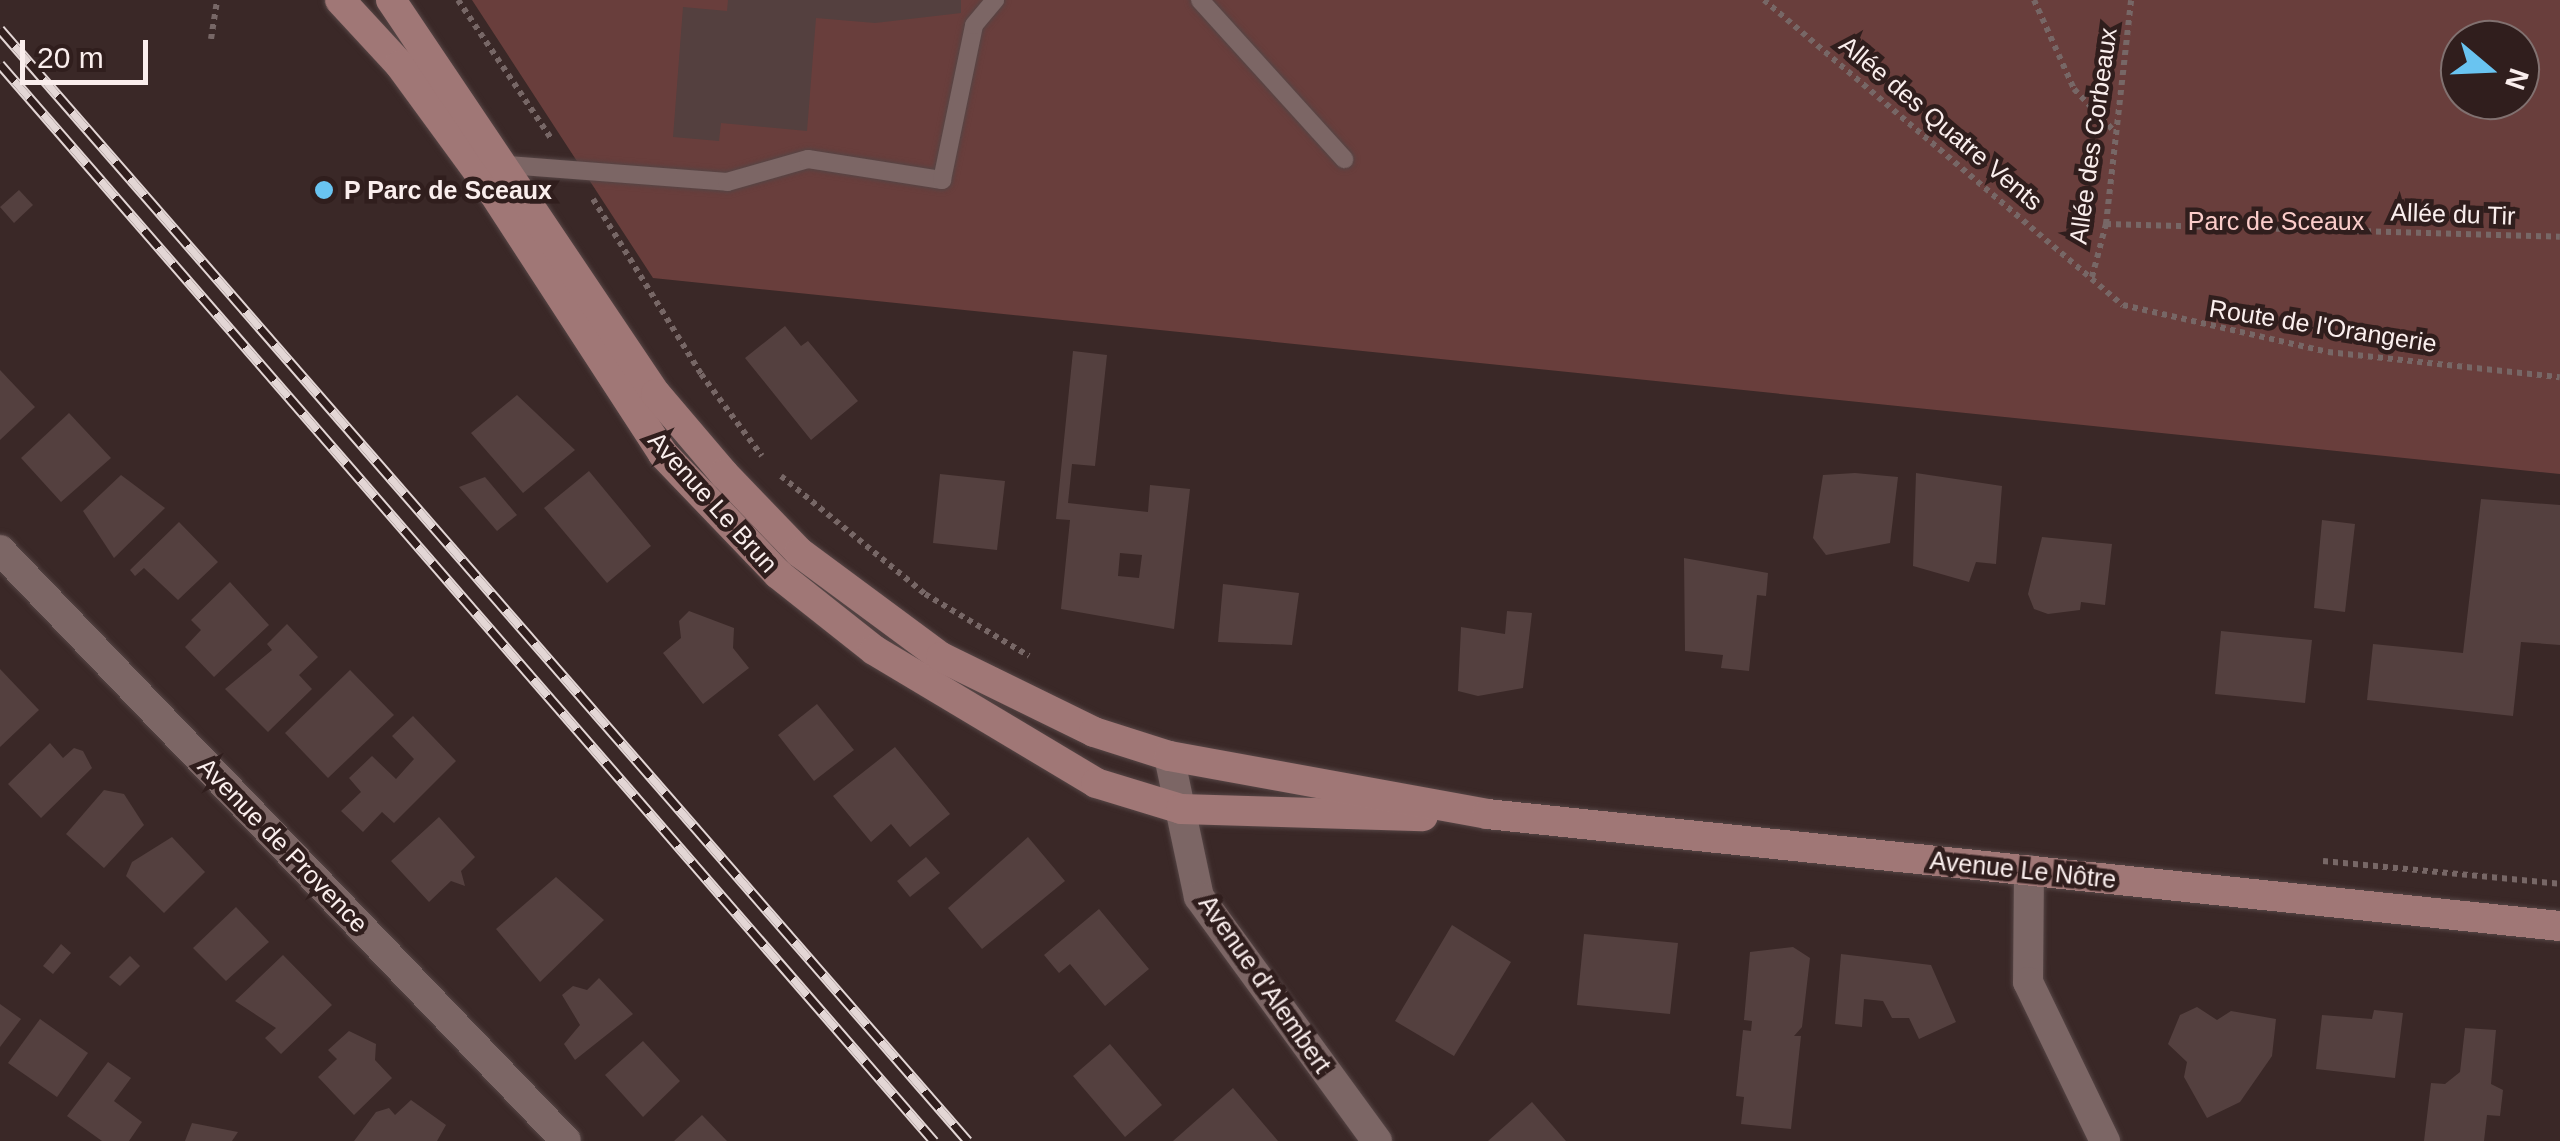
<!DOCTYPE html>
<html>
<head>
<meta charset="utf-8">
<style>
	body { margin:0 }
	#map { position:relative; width:2560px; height:1141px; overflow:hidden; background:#3a2827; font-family:Arial,sans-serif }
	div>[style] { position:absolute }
	.green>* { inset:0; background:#693e3c }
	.building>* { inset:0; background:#54403f }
	.path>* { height:6px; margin-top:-3px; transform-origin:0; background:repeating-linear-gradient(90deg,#776766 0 5px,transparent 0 10px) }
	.roads { filter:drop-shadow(0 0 2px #554545) drop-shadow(0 0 2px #554545) }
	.lane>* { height:18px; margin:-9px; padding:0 9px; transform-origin:9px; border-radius:9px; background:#7c6665 }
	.street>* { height:30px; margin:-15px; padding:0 15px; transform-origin:15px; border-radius:15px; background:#7c6665 }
	.secondary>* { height:30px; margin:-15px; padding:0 15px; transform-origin:15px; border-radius:15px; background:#a07776 }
	.rail>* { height:11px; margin-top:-5.5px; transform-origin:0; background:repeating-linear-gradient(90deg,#301e1d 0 22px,#e3d6d5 0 44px); box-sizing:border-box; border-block:2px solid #e3d6d5 }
	.dots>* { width:28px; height:28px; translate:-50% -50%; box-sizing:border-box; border:5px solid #301e1d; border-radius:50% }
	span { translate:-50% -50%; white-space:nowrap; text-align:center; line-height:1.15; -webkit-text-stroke:9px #301e1d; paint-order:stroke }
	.street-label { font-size:25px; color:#faeeed }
	.poi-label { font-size:25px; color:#faeeed; font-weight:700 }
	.left { translate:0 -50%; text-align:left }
	.park-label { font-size:25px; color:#fbcdca }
	.north { position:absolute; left:2440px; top:20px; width:100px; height:100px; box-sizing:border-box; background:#301e1d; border:2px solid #817170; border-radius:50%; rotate:109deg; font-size:28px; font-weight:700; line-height:40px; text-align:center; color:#faeeed }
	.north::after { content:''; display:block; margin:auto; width:35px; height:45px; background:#69c4f1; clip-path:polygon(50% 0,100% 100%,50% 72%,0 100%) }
	.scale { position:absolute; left:20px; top:40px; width:128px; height:45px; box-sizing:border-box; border:5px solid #faeeed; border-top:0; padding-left:12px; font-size:30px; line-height:35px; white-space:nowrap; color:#faeeed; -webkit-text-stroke:8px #301e1d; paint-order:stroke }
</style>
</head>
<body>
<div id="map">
	<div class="green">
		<div style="clip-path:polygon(evenodd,472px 0,2560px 0,2560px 474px,653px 278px,472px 0,2460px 40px,2520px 40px,2520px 100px,2460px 100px,2460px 40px)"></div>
	</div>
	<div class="building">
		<div style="clip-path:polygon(728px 0,961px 0,961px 13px,875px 23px,816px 18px,807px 131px,721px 123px,719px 141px,673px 137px,683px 7px,727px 11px)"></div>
		<div style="clip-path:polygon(19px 190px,33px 205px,14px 223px,0 207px)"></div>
		<div style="clip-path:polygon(785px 326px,801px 346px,808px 341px,858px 401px,811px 440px,745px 358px)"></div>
		<div style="clip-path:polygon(evenodd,1073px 351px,1107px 355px,1095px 466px,1072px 464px,1068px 503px,1148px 512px,1150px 485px,1190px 489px,1174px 629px,1061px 609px,1070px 520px,1056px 519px,1073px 351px,1120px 553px,1142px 555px,1139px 578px,1118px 576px,1120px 553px)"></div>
		<div style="clip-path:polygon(0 370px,35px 407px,0 440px)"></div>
		<div style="clip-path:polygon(517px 395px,575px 450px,523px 493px,471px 433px)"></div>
		<div style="clip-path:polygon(69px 413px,111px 458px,61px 502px,21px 458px)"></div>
		<div style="clip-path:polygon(589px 471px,651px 546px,607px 583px,544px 508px)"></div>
		<div style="clip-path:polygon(1855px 473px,1898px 477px,1890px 543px,1826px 555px,1813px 538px,1823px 475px)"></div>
		<div style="clip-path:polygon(1916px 473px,2002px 486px,1996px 564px,1976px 562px,1969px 582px,1913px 566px)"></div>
		<div style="clip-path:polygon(940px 474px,1005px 481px,997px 550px,933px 543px)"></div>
		<div style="clip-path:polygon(121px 475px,165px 508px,114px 558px,83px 511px)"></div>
		<div style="clip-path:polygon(485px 477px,517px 515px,497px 531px,459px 487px)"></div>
		<div style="clip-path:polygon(2481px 499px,2560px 505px,2560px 645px,2521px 642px,2513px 716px,2367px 700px,2373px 644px,2463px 653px)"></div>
		<div style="clip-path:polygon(2322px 520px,2355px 524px,2345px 612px,2314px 608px)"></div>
		<div style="clip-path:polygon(179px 522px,218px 562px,178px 600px,144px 568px,135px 576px,130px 570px)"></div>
		<div style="clip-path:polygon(2042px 537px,2112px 544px,2105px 605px,2081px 602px,2080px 610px,2048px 614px,2034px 609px,2028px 594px)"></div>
		<div style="clip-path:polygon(1684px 558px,1768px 573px,1766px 596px,1757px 595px,1749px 671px,1721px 668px,1723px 655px,1685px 651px)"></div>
		<div style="clip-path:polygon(230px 582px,269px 625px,214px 677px,185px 647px,201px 630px,191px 620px)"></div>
		<div style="clip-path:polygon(1223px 584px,1299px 593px,1292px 645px,1218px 642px)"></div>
		<div style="clip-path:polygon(689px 611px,734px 628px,733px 648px,749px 668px,703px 704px,663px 653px,681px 638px,679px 621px)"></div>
		<div style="clip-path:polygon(1507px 611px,1532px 613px,1523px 688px,1478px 696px,1458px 691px,1461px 627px,1505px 634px)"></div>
		<div style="clip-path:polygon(287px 624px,318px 657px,299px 675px,312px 689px,268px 732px,225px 689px,272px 650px,267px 644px)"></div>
		<div style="clip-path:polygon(2221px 631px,2312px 640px,2305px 703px,2215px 694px)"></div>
		<div style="clip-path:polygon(0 669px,39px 710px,0 747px)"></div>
		<div style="clip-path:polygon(350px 670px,394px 715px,328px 778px,285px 733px)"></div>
		<div style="clip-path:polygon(817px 704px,854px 750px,814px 781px,778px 735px)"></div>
		<div style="clip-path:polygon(413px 716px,456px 761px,394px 823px,382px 812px,363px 832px,341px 811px,361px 792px,349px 778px,372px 756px,396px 779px,414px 759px,392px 736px)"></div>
		<div style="clip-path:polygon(50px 743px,63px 758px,74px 748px,83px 751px,92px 768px,41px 818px,8px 784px)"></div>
		<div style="clip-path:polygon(895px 747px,950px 814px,910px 847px,891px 824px,871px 842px,833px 796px)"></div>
		<div style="clip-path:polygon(104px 790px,124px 794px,144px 825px,104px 868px,66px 834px)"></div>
		<div style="clip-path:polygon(439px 817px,475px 857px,461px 871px,465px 886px,451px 881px,429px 902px,391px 861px)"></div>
		<div style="clip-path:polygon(172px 837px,205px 872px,164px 913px,126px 876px,132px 862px)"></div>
		<div style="clip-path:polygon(1028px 837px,1065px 881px,982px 949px,948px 908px)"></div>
		<div style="clip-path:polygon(926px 857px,940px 873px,910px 897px,897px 881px)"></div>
		<div style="clip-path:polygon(556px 877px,604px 920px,540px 982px,496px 929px)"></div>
		<div style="clip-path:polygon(236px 907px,269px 942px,226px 981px,193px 948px)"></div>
		<div style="clip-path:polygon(1099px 909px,1149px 969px,1105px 1006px,1070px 964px,1059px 973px,1044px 955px)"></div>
		<div style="clip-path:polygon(1452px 925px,1511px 962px,1454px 1056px,1395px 1021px)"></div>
		<div style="clip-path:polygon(1584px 934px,1678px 943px,1670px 1014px,1577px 1005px)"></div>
		<div style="clip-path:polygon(61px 944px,71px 953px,53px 974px,43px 966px)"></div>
		<div style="clip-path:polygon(1793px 947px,1810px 958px,1802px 1027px,1794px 1036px,1801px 1036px,1791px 1129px,1741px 1124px,1744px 1097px,1736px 1096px,1743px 1030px,1751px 1031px,1752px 1021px,1744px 1020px,1750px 952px)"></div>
		<div style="clip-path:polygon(1841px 954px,1931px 965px,1956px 1022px,1919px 1039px,1909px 1018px,1892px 1018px,1883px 1001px,1864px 999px,1862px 1027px,1835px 1024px)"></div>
		<div style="clip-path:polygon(283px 955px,332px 1005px,281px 1054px,265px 1038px,276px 1028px,235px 1001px)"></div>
		<div style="clip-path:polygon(130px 956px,140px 966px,120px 986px,109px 977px)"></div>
		<div style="clip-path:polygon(599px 978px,633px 1014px,575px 1060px,564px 1044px,580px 1025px,562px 995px,573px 986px,587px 990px)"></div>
		<div style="clip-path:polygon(0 1004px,21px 1019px,0 1047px)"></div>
		<div style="clip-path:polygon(2197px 1007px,2217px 1020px,2231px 1011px,2276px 1019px,2272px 1056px,2240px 1102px,2207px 1118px,2184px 1077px,2187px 1062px,2168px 1044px,2180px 1015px)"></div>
		<div style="clip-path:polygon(2374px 1010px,2403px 1013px,2395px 1078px,2316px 1069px,2322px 1015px,2372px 1019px)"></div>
		<div style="clip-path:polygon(40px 1019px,88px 1053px,57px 1097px,8px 1063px)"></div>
		<div style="clip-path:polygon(2465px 1028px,2496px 1030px,2491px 1084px,2503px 1090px,2500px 1116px,2487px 1115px,2484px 1141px,2424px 1141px,2431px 1083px,2445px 1084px,2460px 1072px)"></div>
		<div style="clip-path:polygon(349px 1031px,376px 1044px,375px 1060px,392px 1078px,354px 1115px,318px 1077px,337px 1059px,328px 1050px)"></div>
		<div style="clip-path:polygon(643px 1041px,680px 1081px,643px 1117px,605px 1075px)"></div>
		<div style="clip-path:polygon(1110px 1044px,1162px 1105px,1125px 1137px,1073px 1076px)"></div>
		<div style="clip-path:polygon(108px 1062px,131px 1078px,114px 1101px,142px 1122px,129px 1141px,102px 1141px,67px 1116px)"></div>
		<div style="clip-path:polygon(1233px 1088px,1278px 1141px,1173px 1141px)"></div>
		<div style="clip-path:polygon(411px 1100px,446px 1125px,437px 1141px,354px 1141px,376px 1112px,389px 1108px,395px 1115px)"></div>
		<div style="clip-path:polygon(1532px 1102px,1566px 1141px,1488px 1141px)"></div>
		<div style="clip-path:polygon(702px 1115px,727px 1141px,674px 1141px)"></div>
		<div style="clip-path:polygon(192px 1123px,238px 1132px,232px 1141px,185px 1141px)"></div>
	</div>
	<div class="path">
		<div style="left:458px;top:0;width:169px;rotate:56.1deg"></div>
		<div style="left:1764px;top:0;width:471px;rotate:40.4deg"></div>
		<div style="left:2123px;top:305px;width:210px;rotate:12.9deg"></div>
		<div style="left:2328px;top:352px;width:233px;rotate:6.2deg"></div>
		<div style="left:2034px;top:0;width:98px;rotate:65.8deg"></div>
		<div style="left:2074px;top:89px;width:59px;rotate:46.4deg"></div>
		<div style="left:211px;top:39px;width:39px;rotate:-81deg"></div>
		<div style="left:593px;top:199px;width:206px;rotate:58.3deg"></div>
		<div style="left:701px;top:374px;width:102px;rotate:53.4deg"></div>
		<div style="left:2106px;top:224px;width:454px;rotate:1.6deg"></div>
		<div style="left:2092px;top:277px;width:55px;rotate:-75.2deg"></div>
		<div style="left:2106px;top:224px;width:225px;rotate:-83.6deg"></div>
		<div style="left:781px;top:476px;width:186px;rotate:39.3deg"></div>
		<div style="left:925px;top:594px;width:121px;rotate:30.8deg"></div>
		<div style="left:2323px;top:861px;width:238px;rotate:5.5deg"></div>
	</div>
	<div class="roads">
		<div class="lane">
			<div style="left:1200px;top:0;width:215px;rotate:47.8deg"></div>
			<div style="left:495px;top:164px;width:233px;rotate:4.4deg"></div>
			<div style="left:727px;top:182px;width:84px;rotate:-15.9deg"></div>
			<div style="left:808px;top:159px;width:136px;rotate:8.9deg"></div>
			<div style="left:942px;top:180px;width:158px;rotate:-78.3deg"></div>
			<div style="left:974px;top:25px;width:33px;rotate:-50deg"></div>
		</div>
		<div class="street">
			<div style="left:0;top:550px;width:818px;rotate:46.24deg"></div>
			<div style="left:1169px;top:756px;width:144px;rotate:78deg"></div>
			<div style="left:1199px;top:897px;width:302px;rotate:53.9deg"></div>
			<div style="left:2029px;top:870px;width:112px;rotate:90.5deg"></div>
			<div style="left:2028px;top:982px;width:177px;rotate:64.2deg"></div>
		</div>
		<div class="secondary">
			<div style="left:340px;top:0;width:88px;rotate:47.3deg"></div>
			<div style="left:400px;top:65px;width:157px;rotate:53.8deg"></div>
			<div style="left:493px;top:192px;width:312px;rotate:57deg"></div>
			<div style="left:663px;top:454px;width:166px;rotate:46.2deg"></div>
			<div style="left:778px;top:574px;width:122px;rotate:38.4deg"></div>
			<div style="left:874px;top:650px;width:259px;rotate:30.9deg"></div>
			<div style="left:1096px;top:783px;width:89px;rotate:17deg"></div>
			<div style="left:1181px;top:809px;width:242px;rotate:1.7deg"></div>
			<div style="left:391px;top:0;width:475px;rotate:56.1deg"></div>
			<div style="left:656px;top:394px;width:105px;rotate:49.6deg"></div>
			<div style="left:724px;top:474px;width:108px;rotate:46.1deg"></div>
			<div style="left:799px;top:552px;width:177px;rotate:36.5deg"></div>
			<div style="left:941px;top:657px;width:170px;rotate:26.1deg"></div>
			<div style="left:1094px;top:732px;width:79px;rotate:17.7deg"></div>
			<div style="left:1169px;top:756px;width:323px;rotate:10.3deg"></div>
			<div style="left:1487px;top:814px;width:1079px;rotate:5.96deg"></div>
		</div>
	</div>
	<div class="rail">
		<div style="left:0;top:29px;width:1474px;rotate:48.96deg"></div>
		<div style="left:0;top:64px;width:1426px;rotate:49.07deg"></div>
	</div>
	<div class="dots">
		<div style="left:324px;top:190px;background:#69c4f1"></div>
	</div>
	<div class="street-label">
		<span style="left:1941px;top:123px;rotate:40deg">Allée des Quatre Vents</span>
		<span style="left:2093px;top:136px;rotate:-82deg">Allée des Corbeaux</span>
		<span style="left:2453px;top:214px;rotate:2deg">Allée du Tir</span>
		<span style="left:2323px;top:326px;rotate:9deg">Route de l'Orangerie</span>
		<span style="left:713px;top:502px;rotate:48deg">Avenue Le Brun</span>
		<span style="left:283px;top:845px;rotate:46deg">Avenue de Provence</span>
		<span style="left:2023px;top:870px;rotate:6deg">Avenue Le Nôtre</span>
		<span style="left:1265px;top:984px;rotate:55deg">Avenue d'Alembert</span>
	</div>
	<div class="poi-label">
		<span class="left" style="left:344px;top:190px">P Parc de Sceaux</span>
	</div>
	<div class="park-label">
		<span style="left:2276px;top:221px">Parc de Sceaux</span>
	</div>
	<div class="north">N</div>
	<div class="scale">20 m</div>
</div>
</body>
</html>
